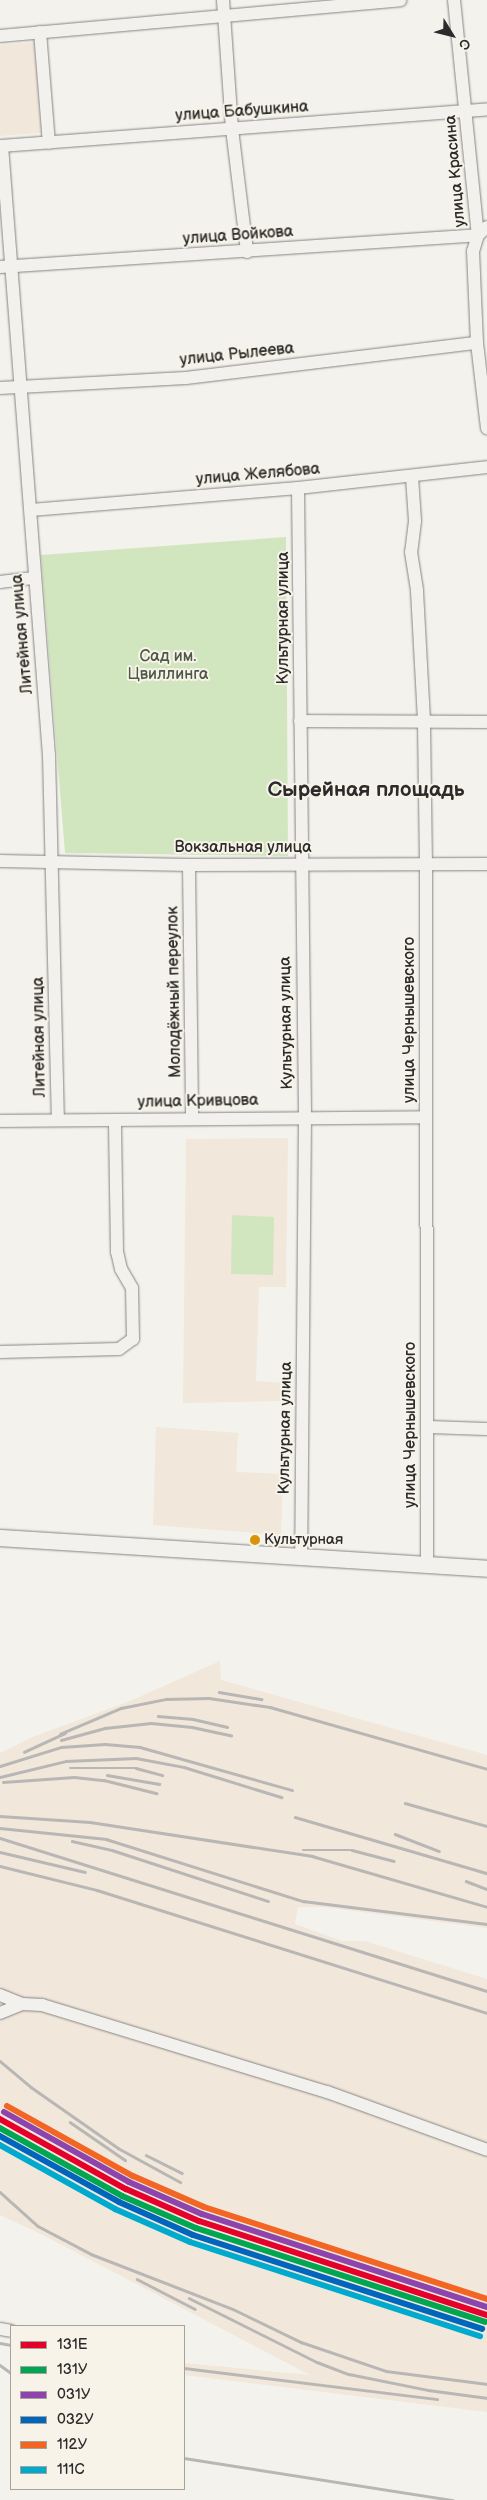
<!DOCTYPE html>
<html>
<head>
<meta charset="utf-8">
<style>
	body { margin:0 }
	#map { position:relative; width:487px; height:2500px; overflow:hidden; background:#f4f2ec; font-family:"Balsamiq Sans",sans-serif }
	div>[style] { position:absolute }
	.built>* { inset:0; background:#f1e7db }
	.green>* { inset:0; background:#d1e6bf }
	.roads { filter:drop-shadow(0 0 1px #858582) drop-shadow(0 0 1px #858582) }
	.minor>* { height:12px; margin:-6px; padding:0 6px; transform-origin:6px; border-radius:6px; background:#f2f1ed }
	.major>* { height:16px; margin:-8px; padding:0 8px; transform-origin:8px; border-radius:8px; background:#f2f1ed }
	.rail>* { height:2.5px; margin:-1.25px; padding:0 1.25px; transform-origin:1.25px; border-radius:1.25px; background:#b8b7b5 }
	.rail-1>* { height:6px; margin:-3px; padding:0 3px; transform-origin:3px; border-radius:3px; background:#e4002b }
	.rail-2>* { height:6px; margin:-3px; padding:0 3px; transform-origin:3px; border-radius:3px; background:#00a651 }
	.rail-3>* { height:6px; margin:-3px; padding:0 3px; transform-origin:3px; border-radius:3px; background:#8e44ad }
	.rail-4>* { height:6px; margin:-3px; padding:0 3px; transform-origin:3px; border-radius:3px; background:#0065bd }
	.rail-5>* { height:6px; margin:-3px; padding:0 3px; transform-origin:3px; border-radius:3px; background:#f26522 }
	.rail-6>* { height:6px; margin:-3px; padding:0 3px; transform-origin:3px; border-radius:3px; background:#00a9ce }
	.dots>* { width:14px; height:14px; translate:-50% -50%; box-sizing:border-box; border:2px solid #f7f3e8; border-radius:50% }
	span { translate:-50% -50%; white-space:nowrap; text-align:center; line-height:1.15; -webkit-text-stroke:4px #f7f3e8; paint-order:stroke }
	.bus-label { font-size:15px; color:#2b2b2b }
	.left { translate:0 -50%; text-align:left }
	.street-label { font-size:16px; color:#2b2b2b }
	.park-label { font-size:16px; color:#4d5847 }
	.district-label { font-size:21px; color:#2b2b2b; font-weight:700 }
	.legend { position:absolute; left:10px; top:2325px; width:175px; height:165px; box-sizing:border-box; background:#f7f3e8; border:1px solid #a5a39c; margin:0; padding:6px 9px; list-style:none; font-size:15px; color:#2b2b2b }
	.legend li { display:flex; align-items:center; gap:10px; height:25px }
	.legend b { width:25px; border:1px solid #a5a39c }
	.north { position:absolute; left:427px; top:10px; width:50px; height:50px; -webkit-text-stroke:4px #f7f3e8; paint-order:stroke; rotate:126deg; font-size:14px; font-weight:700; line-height:20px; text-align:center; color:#2b2b2b }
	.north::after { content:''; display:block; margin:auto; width:18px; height:22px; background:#2b2b2b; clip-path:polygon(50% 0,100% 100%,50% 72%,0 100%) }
</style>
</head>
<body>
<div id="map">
	<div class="built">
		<div style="clip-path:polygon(35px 42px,41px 133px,0 136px,0 45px)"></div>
		<div style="clip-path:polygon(288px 1138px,286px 1287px,259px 1287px,256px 1381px,285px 1383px,284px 1401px,183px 1403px,186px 1139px)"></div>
		<div style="clip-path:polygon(156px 1427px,238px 1433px,236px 1472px,283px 1474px,281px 1535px,153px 1525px)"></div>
		<div style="clip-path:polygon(220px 1661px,221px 1680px,487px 1755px,487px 1928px,323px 1907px,298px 1907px,295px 1924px,342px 1941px,365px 1941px,487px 1979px,487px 2412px,184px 2375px,184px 2363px,310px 2375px,41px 2234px,0 2215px,0 1753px,35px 1736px,130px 1701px)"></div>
	</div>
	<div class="green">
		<div style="clip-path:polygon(286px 537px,288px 856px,65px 853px,41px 555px)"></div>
		<div style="clip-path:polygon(232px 1215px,274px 1217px,273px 1275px,231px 1274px)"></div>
	</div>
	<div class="roads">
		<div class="minor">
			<div style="left:223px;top:0;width:129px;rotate:86deg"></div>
			<div style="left:232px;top:129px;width:124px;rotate:83deg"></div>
			<div style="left:454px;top:0;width:236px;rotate:84.2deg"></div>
			<div style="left:478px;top:235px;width:17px;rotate:107deg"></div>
			<div style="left:473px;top:251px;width:92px;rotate:87.5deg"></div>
			<div style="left:477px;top:343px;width:86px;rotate:83.3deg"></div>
			<div style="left:40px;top:32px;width:111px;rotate:85.4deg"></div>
			<div style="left:0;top:36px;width:402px;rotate:-5.1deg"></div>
			<div style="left:0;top:146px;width:488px;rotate:-4.3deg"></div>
			<div style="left:2px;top:146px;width:611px;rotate:85.59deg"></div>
			<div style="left:49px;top:755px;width:365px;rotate:88.6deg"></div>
			<div style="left:0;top:267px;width:479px;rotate:-3.8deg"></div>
			<div style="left:478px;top:235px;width:12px;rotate:-42deg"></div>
			<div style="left:0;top:388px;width:186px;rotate:-3.1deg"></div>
			<div style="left:186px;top:378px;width:293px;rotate:-6.9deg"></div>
			<div style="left:412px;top:477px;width:44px;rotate:86.1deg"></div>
			<div style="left:415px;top:521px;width:31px;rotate:97deg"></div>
			<div style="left:411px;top:552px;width:39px;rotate:81deg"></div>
			<div style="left:417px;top:591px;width:131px;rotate:86.9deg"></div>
			<div style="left:424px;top:722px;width:143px;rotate:89.2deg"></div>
			<div style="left:426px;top:865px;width:699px;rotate:89.92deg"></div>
			<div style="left:298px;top:488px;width:629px;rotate:89.36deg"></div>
			<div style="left:305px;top:1117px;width:440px;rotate:90.5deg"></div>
			<div style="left:31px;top:510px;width:268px;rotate:-4.7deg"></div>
			<div style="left:298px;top:488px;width:190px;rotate:-6.3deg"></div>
			<div style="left:0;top:582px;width:34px;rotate:-7deg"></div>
			<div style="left:300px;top:721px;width:187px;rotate:0.3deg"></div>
			<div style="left:0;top:861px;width:189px;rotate:1.2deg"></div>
			<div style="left:189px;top:865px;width:298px;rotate:-0.2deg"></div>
			<div style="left:189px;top:865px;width:254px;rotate:89.3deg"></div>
			<div style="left:0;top:1121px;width:426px;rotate:-0.5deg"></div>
			<div style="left:0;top:1352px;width:119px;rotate:-1.4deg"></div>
			<div style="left:119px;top:1349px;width:17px;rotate:-36deg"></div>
			<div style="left:133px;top:1339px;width:51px;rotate:-91.1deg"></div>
			<div style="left:132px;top:1288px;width:22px;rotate:-120deg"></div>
			<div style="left:121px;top:1269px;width:17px;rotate:-103deg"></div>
			<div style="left:117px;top:1252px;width:132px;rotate:-90.9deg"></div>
			<div style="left:428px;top:1427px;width:59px;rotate:1.9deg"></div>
			<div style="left:0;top:1995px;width:24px;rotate:22deg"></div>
			<div style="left:22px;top:2004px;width:20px;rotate:3deg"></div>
			<div style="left:42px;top:2005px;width:298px;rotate:17deg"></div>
			<div style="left:327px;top:2092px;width:170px;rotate:19.9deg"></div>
			<div style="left:0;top:2013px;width:24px;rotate:-22deg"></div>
			<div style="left:0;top:2329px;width:11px;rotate:10deg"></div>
		</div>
		<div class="major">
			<div style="left:0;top:1538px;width:488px;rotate:3.6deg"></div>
		</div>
	</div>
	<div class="rail">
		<div style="left:219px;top:1692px;width:43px;rotate:9.5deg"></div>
		<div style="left:158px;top:1716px;width:35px;rotate:5deg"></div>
		<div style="left:193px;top:1719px;width:35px;rotate:13deg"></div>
		<div style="left:60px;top:1734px;width:66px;rotate:-23.1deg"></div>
		<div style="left:121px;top:1708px;width:46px;rotate:-11.3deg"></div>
		<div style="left:166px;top:1699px;width:43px;rotate:-1.3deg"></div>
		<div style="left:209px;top:1698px;width:62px;rotate:8.4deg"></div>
		<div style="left:270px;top:1707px;width:226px;rotate:15.9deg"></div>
		<div style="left:61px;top:1740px;width:46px;rotate:-15.3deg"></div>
		<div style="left:105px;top:1728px;width:46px;rotate:-6.2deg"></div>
		<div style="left:151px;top:1723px;width:41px;rotate:5.6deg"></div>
		<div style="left:192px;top:1727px;width:40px;rotate:12deg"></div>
		<div style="left:24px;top:1752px;width:45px;rotate:-24.9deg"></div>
		<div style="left:0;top:1766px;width:64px;rotate:-17.3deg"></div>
		<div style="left:61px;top:1747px;width:44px;rotate:-3.9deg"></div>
		<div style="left:105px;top:1744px;width:35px;rotate:5deg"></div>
		<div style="left:140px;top:1747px;width:158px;rotate:15.8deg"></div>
		<div style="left:70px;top:1768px;width:66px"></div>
		<div style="left:136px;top:1768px;width:27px;rotate:15deg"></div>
		<div style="left:107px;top:1775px;width:53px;rotate:9.8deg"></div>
		<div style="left:0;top:1777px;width:68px;rotate:-13.6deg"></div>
		<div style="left:66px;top:1761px;width:70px;rotate:-2.5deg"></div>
		<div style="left:136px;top:1758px;width:49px;rotate:10.6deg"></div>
		<div style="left:184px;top:1767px;width:102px;rotate:17.2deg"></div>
		<div style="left:3px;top:1782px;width:71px;rotate:-4deg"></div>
		<div style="left:74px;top:1777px;width:30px;rotate:6deg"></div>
		<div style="left:104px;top:1780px;width:54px;rotate:14deg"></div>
		<div style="left:405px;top:1803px;width:85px;rotate:15.7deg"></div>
		<div style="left:0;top:1816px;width:90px;rotate:3.8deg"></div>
		<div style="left:90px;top:1822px;width:225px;rotate:8.7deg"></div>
		<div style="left:312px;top:1856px;width:182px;rotate:16.2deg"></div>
		<div style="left:295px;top:1817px;width:200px;rotate:16.3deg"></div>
		<div style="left:0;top:1828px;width:107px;rotate:5.9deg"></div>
		<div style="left:106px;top:1839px;width:207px;rotate:17.5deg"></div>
		<div style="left:303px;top:1901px;width:185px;rotate:7.1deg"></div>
		<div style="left:395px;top:1834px;width:47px;rotate:21.1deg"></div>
		<div style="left:0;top:1838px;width:510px;rotate:17.44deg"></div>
		<div style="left:72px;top:1841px;width:41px;rotate:12.7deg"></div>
		<div style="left:112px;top:1850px;width:164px;rotate:18.1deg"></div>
		<div style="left:303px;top:1850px;width:49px"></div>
		<div style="left:352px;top:1850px;width:43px;rotate:14.7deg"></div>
		<div style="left:0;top:1852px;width:87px;rotate:13.2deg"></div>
		<div style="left:0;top:1866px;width:100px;rotate:13.9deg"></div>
		<div style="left:97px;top:1890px;width:409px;rotate:17.5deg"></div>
		<div style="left:466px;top:1881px;width:22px;rotate:21deg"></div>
		<div style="left:0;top:2061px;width:40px;rotate:40deg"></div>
		<div style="left:31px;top:2087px;width:106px;rotate:35deg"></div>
		<div style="left:118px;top:2148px;width:71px;rotate:28.7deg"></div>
		<div style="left:70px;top:2122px;width:67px;rotate:34.6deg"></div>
		<div style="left:146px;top:2155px;width:40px;rotate:26.6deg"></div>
		<div style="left:0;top:2192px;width:51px;rotate:41.8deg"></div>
		<div style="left:38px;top:2226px;width:60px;rotate:27.8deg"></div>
		<div style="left:91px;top:2254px;width:152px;rotate:21.2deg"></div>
		<div style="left:233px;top:2309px;width:76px;rotate:25.9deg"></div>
		<div style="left:301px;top:2342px;width:90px;rotate:18.8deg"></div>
		<div style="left:386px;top:2371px;width:102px;rotate:7.3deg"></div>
		<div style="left:137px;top:2279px;width:65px;rotate:27.3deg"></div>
		<div style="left:189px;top:2298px;width:143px;rotate:26.6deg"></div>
		<div style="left:317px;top:2362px;width:34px;rotate:21deg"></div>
		<div style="left:349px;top:2374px;width:81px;rotate:11.4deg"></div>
		<div style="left:428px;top:2390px;width:60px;rotate:7.7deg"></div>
		<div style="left:0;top:2343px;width:11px;rotate:10deg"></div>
		<div style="left:0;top:2365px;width:14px;rotate:36deg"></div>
		<div style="left:184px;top:2368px;width:255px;rotate:7deg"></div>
		<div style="left:184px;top:2458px;width:272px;rotate:8.9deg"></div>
	</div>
	<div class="rail-1">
		<div style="left:0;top:2119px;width:144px;rotate:29.1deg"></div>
		<div style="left:126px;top:2189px;width:80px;rotate:23.7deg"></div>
		<div style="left:199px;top:2221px;width:303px;rotate:18.1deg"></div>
	</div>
	<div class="rail-2">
		<div style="left:0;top:2128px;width:140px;rotate:29.1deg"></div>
		<div style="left:122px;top:2196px;width:81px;rotate:23.4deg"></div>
		<div style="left:196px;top:2228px;width:304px;rotate:18deg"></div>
	</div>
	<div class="rail-3">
		<div style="left:4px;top:2112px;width:143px;rotate:29.2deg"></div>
		<div style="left:129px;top:2182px;width:80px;rotate:23.7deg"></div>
		<div style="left:202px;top:2214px;width:300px;rotate:18.1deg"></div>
	</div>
	<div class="rail-4">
		<div style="left:0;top:2136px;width:136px;rotate:29deg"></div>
		<div style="left:119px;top:2202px;width:81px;rotate:24deg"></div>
		<div style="left:193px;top:2235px;width:304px;rotate:18deg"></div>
	</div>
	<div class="rail-5">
		<div style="left:7px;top:2106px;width:144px;rotate:29.1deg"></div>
		<div style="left:133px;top:2176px;width:77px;rotate:23.6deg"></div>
		<div style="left:204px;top:2207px;width:298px;rotate:18deg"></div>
	</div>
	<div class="rail-6">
		<div style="left:0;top:2145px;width:132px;rotate:29.1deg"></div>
		<div style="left:115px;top:2209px;width:82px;rotate:23.7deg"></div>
		<div style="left:190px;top:2242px;width:305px;rotate:18deg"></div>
	</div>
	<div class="dots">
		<div style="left:255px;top:1540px;background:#d89406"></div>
	</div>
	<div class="bus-label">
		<span class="left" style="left:264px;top:1540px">Культурная</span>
	</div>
	<div class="street-label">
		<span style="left:242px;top:112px;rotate:-4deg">улица Бабушкина</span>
		<span style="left:456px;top:171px;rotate:-95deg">улица Красина</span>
		<span style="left:238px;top:236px;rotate:-4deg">улица Войкова</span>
		<span style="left:237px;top:355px;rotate:-6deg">улица Рылеева</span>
		<span style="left:258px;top:475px;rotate:-5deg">улица Желябова</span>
		<span style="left:284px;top:618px;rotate:-90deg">Культурная улица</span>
		<span style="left:23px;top:634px;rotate:-95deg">Литейная улица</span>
		<span style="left:243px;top:848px">Вокзальная улица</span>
		<span style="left:175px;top:992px;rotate:-91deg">Молодёжный переулок</span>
		<span style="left:410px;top:1020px;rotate:-90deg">улица Чернышевского</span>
		<span style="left:287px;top:1023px;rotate:-91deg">Культурная улица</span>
		<span style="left:40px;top:1037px;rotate:-91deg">Литейная улица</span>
		<span style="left:198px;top:1102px;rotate:-1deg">улица Кривцова</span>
		<span style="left:411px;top:1425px;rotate:-90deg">улица Чернышевского</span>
		<span style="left:286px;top:1428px;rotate:-89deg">Культурная улица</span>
	</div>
	<div class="park-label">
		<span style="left:168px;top:666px">Сад им.<br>Цвиллинга</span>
	</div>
	<div class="district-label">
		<span style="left:366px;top:790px">Сырейная площадь</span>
	</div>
	<ul class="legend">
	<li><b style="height:6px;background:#e4002b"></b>131Е</li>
	<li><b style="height:6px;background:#00a651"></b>131У</li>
	<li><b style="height:6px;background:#8e44ad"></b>031У</li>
	<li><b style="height:6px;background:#0065bd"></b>032У</li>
	<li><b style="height:6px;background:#f26522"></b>112У</li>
	<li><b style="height:6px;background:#00a9ce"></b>111С</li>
	</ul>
	<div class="north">С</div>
</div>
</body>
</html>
